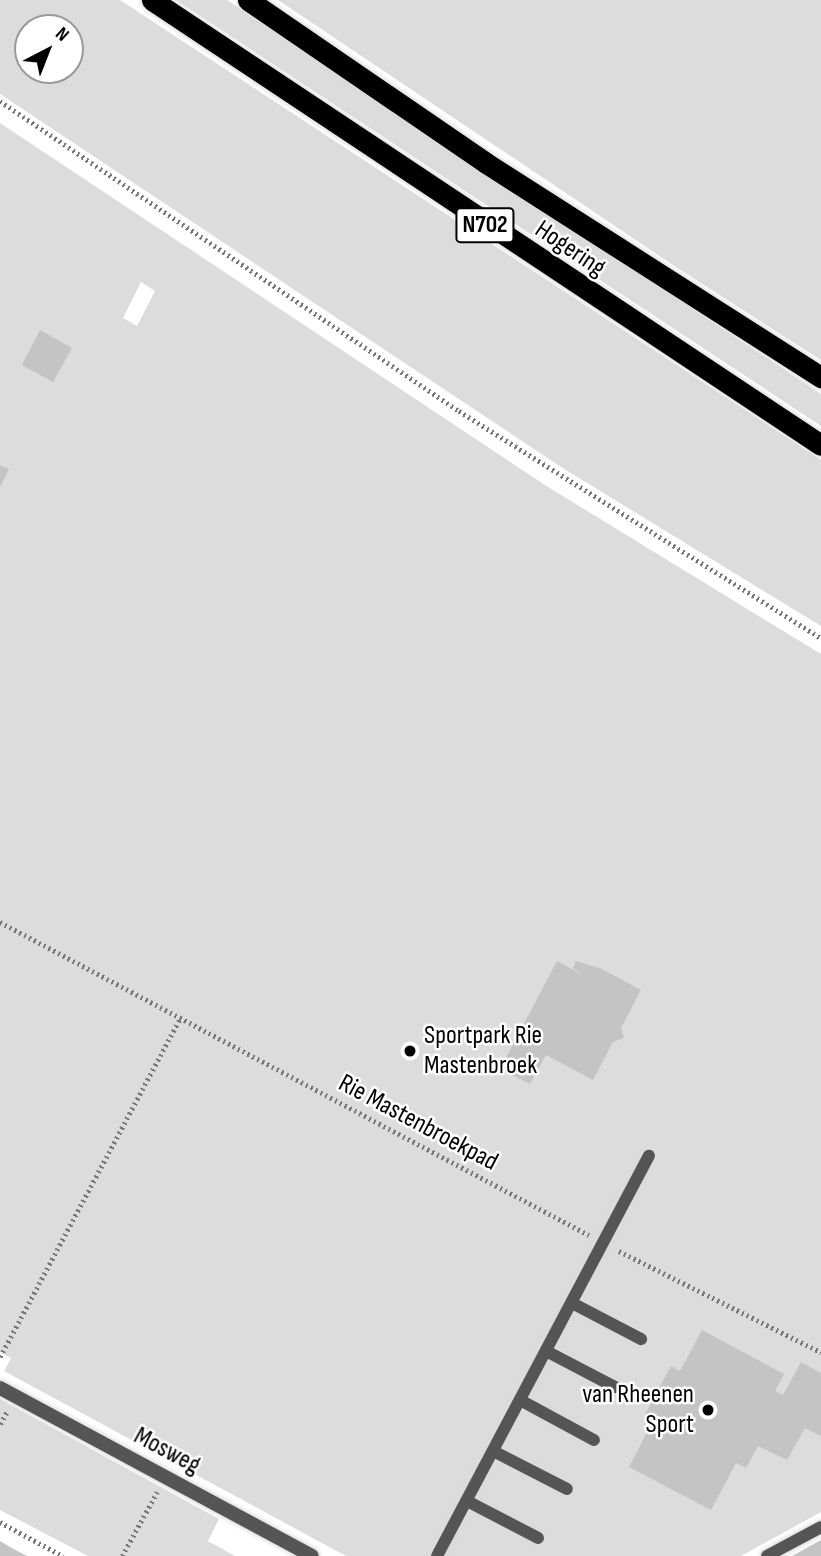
<!DOCTYPE html>
<html>
<head>
<meta charset="utf-8">
<style>
	body { margin:0 }
	#map { position:relative; width:821px; height:1556px; overflow:hidden; background:#fff; font-family:"Sofia Sans Condensed",sans-serif }
	div>[style] { position:absolute }
	.green>* { inset:0; background:#dcdcdc }
	.building>* { inset:0; background:#c4c4c4 }
	.path>* { height:4.5px; margin-top:-2.25px; transform-origin:0; background:repeating-linear-gradient(90deg,#777 0 2px,transparent 0 5.5px) }
	.roads { filter:drop-shadow(0 0 2px #dbdbdb) drop-shadow(0 0 2px #dbdbdb) }
	.lane>* { height:12px; margin:-6px; padding:0 6px; transform-origin:6px; border-radius:6px; background:#555 }
	.street>* { height:14px; margin:-7px; padding:0 7px; transform-origin:7px; border-radius:7px; background:#555 }
	.highway>* { height:21px; margin:-10.5px; padding:0 10.5px; transform-origin:10.5px; border-radius:10.5px; background:#000 }
	.dots>* { width:19px; height:19px; translate:-50% -50%; box-sizing:border-box; border:4px solid #fff; border-radius:50% }
	span { translate:-50% -50%; white-space:nowrap; text-align:center; line-height:1.15; -webkit-text-stroke:5px #fff; paint-order:stroke }
	.shield-label span { padding:2px 5px; background:#fff; border:2px solid; border-radius:5px; -webkit-text-stroke-width:0 }
	.shield-label { font-size:24px; color:#000; font-weight:700 }
	.street-label { font-size:26px; color:#000 }
	.poi-label { font-size:26px; color:#000 }
	.left { translate:0 -50%; text-align:left }
	.right { translate:-100% -50%; text-align:right }
	.north { position:absolute; left:14px; top:14px; width:70px; height:70px; box-sizing:border-box; background:#fff; border:2px solid #999; border-radius:50%; rotate:42deg; font-size:19px; font-weight:700; line-height:28px; text-align:center; color:#000 }
	.north::after { content:''; display:block; margin:auto; width:24px; height:32px; background:#000; clip-path:polygon(50% 0,100% 100%,50% 72%,0 100%) }
</style>
</head>
<body>
<div id="map">
	<div class="green">
		<div style="clip-path:polygon(evenodd,0 0,120px 0,821px 460px,821px 626px,561px 467px,0 94px,0 0,28px 28px,70px 28px,70px 70px,28px 70px,28px 28px)"></div>
		<div style="clip-path:polygon(176px 0,227px 0,821px 394px,821px 426px)"></div>
		<div style="clip-path:polygon(278px 0,821px 0,821px 360px,673px 265px)"></div>
		<div style="clip-path:polygon(evenodd,0 123px,548px 487px,821px 654px,821px 1512px,741px 1556px,346px 1556px,4px 1371px,11px 1358px,0 1352px,0 123px,141px 282px,155px 291px,137px 326px,123px 318px,141px 282px)"></div>
		<div style="clip-path:polygon(0 1399px,219px 1519px,208px 1541px,235px 1556px,88px 1556px,0 1510px)"></div>
	</div>
	<div class="building">
		<div style="clip-path:polygon(40px 330px,72px 348px,53px 382px,22px 365px)"></div>
		<div style="clip-path:polygon(0 465px,9px 469px,0 487px)"></div>
		<div style="clip-path:polygon(557px 961px,583px 975px,573px 968px,576px 961px,602px 969px,641px 990px,621px 1028px,624px 1038px,613px 1042px,593px 1080px,546px 1055px,530px 1084px,500px 1069px)"></div>
		<div style="clip-path:polygon(702px 1330px,784px 1374px,775px 1391px,783px 1395px,801px 1362px,821px 1373px,821px 1436px,805px 1428px,787px 1460px,758px 1446px,746px 1468px,736px 1463px,711px 1510px,629px 1467px,654px 1419px,645px 1414px,671px 1366px,680px 1371px)"></div>
		<div style="clip-path:polygon(821px 1540px,821px 1556px,792px 1556px)"></div>
		<div style="clip-path:polygon(0 1541px,10px 1547px,27px 1556px,0 1556px)"></div>
	</div>
	<div class="path">
		<div style="left:0;top:101px;width:554px;rotate:34.03deg"></div>
		<div style="left:459px;top:411px;width:427px;rotate:32.1deg"></div>
		<div style="left:0;top:922px;width:667px;rotate:27.99deg"></div>
		<div style="left:619px;top:1251px;width:226px;rotate:26.6deg"></div>
		<div style="left:0;top:1357px;width:383px;rotate:-62deg"></div>
		<div style="left:0;top:1424px;width:16px;rotate:-60deg"></div>
		<div style="left:0;top:1522px;width:72px;rotate:28.4deg"></div>
		<div style="left:122px;top:1556px;width:73px;rotate:-61.3deg"></div>
	</div>
	<div class="roads">
		<div class="lane">
			<div style="left:572px;top:1303px;width:78px;rotate:27.6deg"></div>
			<div style="left:546px;top:1351px;width:78px;rotate:27.6deg"></div>
			<div style="left:520px;top:1400px;width:84px;rotate:28.4deg"></div>
			<div style="left:493px;top:1451px;width:83px;rotate:27.2deg"></div>
			<div style="left:467px;top:1501px;width:80px;rotate:27.5deg"></div>
			<div style="left:437px;top:1556px;width:453px;rotate:-62.1deg"></div>
			<div style="left:767px;top:1556px;width:61px;rotate:-28.2deg"></div>
		</div>
		<div class="street">
			<div style="left:0;top:1388px;width:354px;rotate:28.3deg"></div>
		</div>
		<div class="highway">
			<div style="left:152px;top:0;width:803px;rotate:33.63deg"></div>
			<div style="left:248px;top:0;width:288px;rotate:34.4deg"></div>
			<div style="left:486px;top:163px;width:398px;rotate:32.6deg"></div>
		</div>
	</div>
	<div class="dots">
		<div style="left:410px;top:1051px;background:#000"></div>
		<div style="left:708px;top:1410px;background:#000"></div>
	</div>
	<div class="shield-label">
		<span style="left:485px;top:225px">N702</span>
	</div>
	<div class="street-label">
		<span style="left:570px;top:249px;rotate:34deg">Hogering</span>
		<span style="left:418px;top:1123px;rotate:28deg">Rie Mastenbroekpad</span>
		<span style="left:167px;top:1451px;rotate:28deg">Mosweg</span>
	</div>
	<div class="poi-label">
		<span class="left" style="left:424px;top:1051px">Sportpark Rie<br>Mastenbroek</span>
		<span class="right" style="left:694px;top:1410px">van Rheenen<br>Sport</span>
	</div>
	<div class="north">N</div>
</div>
</body>
</html>
